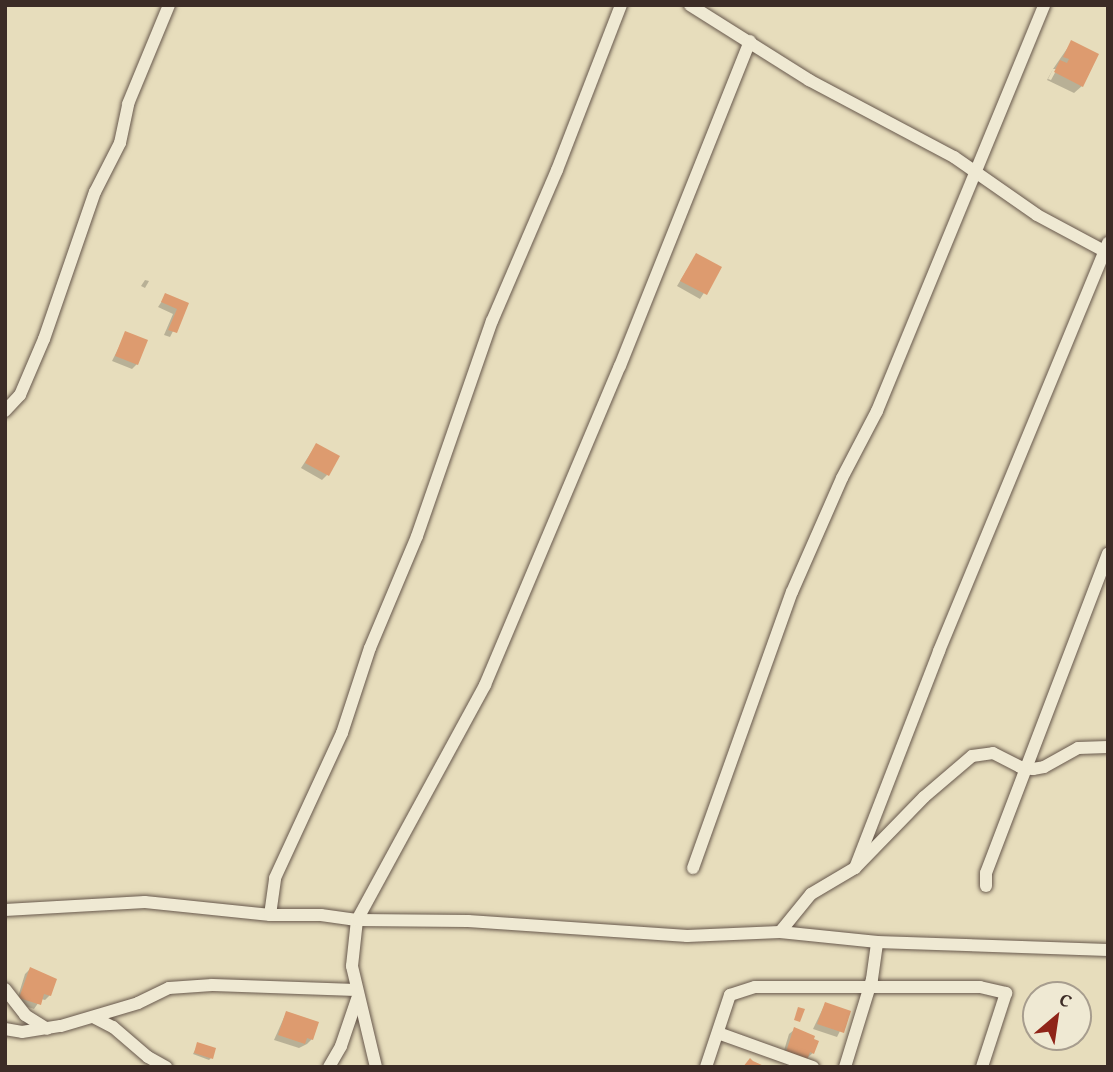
<!DOCTYPE html>
<html>
<head>
<meta charset="utf-8">
<style>
	body { margin:0 }
	#map { position:relative; width:1113px; height:1072px; overflow:hidden; background:#e7ddbc; font-family:"Gentium Book Plus",serif }
	div>[style] { position:absolute }
	.shadow>* { inset:0; background:#0003 }
	.building>* { inset:0; background:#dd9b6f }
	.roads { filter:drop-shadow(0 0 2px #67584c) drop-shadow(0 0 2px #67584c) }
	.minor>* { height:12px; margin:-6px; padding:0 6px; transform-origin:6px; border-radius:6px; background:#efe9d3 }
	span { translate:-50% -50%; white-space:nowrap; text-align:center; line-height:1.15; -webkit-text-stroke:5px #efe9d3; paint-order:stroke }
	.frame { position:absolute; inset:0; border:7px solid #3c2c26; pointer-events:none }
	.north { position:absolute; left:1022px; top:981px; width:70px; height:70px; box-sizing:border-box; background:#efe9d3; border:2px solid #a79d8e; border-radius:50%; rotate:29deg; font-size:19px; font-weight:700; line-height:28px; text-align:center; color:#3c2c26 }
	.north::after { content:''; display:block; margin:auto; width:24px; height:32px; background:#8f2418; clip-path:polygon(50% 0,100% 100%,50% 72%,0 100%) }
</style>
</head>
<body>
<div id="map">
	<div class="shadow">
		<div style="clip-path:polygon(1071px 43px,1082px 86px,1074px 93px,1047px 80px,1053px 69px,1048px 79px,1051px 80px,1057px 69px,1053px 69px)"></div>
		<div style="clip-path:polygon(696px 255px,720px 268px,700px 299px,677px 286px)"></div>
		<div style="clip-path:polygon(145px 280px,149px 281px,145px 288px,141px 286px)"></div>
		<div style="clip-path:polygon(166px 295px,187px 304px,170px 337px,164px 335px,173px 314px,158px 307px)"></div>
		<div style="clip-path:polygon(126px 333px,137px 364px,132px 369px,112px 361px)"></div>
		<div style="clip-path:polygon(316px 445px,327px 475px,322px 480px,301px 468px)"></div>
		<div style="clip-path:polygon(30px 969px,50px 995px,45px 1000px,41px 999px,34px 1009px,16px 1003px,25px 974px)"></div>
		<div style="clip-path:polygon(825px 1004px,849px 1013px,837px 1037px,813px 1029px)"></div>
		<div style="clip-path:polygon(286px 1013px,312px 1039px,307px 1044px,299px 1048px,274px 1040px)"></div>
		<div style="clip-path:polygon(794px 1030px,813px 1053px,808px 1057px,782px 1057px,789px 1034px)"></div>
		<div style="clip-path:polygon(198px 1044px,211px 1058px,209px 1060px,193px 1054px)"></div>
	</div>
	<div class="building">
		<div style="clip-path:polygon(1071px 40px,1099px 54px,1083px 87px,1054px 72px,1060px 60px,1067px 63px,1069px 59px,1063px 57px)"></div>
		<div style="clip-path:polygon(696px 253px,722px 267px,707px 295px,680px 281px)"></div>
		<div style="clip-path:polygon(165px 293px,189px 303px,177px 333px,168px 330px,177px 309px,161px 302px)"></div>
		<div style="clip-path:polygon(125px 331px,148px 340px,138px 365px,115px 356px)"></div>
		<div style="clip-path:polygon(316px 443px,340px 456px,329px 476px,305px 463px)"></div>
		<div style="clip-path:polygon(30px 967px,57px 979px,51px 996px,44px 994px,41px 1005px,19px 998px)"></div>
		<div style="clip-path:polygon(825px 1002px,851px 1011px,844px 1033px,817px 1024px)"></div>
		<div style="clip-path:polygon(798px 1007px,805px 1009px,800px 1022px,794px 1020px)"></div>
		<div style="clip-path:polygon(286px 1011px,319px 1022px,313px 1040px,307px 1038px,305px 1044px,278px 1035px)"></div>
		<div style="clip-path:polygon(794px 1027px,815px 1036px,814px 1039px,819px 1041px,814px 1054px,810px 1052px,807px 1060px,786px 1052px)"></div>
		<div style="clip-path:polygon(197px 1042px,216px 1048px,213px 1059px,194px 1053px)"></div>
		<div style="clip-path:polygon(750px 1058px,753px 1061px,766px 1067px,743px 1067px)"></div>
	</div>
	<div class="roads">
		<div class="minor">
			<div style="left:690px;top:5px;width:141px;rotate:32.2deg"></div>
			<div style="left:809px;top:80px;width:164px;rotate:28deg"></div>
			<div style="left:954px;top:157px;width:101px;rotate:34.9deg"></div>
			<div style="left:1037px;top:215px;width:81px;rotate:28.2deg"></div>
			<div style="left:5px;top:411px;width:22px;rotate:-47deg"></div>
			<div style="left:20px;top:395px;width:61px;rotate:-66.8deg"></div>
			<div style="left:44px;top:339px;width:156px;rotate:-70.9deg"></div>
			<div style="left:95px;top:192px;width:55px;rotate:-63deg"></div>
			<div style="left:120px;top:143px;width:40px;rotate:-78deg"></div>
			<div style="left:128px;top:104px;width:107px;rotate:-67.5deg"></div>
			<div style="left:693px;top:868px;width:293px;rotate:-70.3deg"></div>
			<div style="left:792px;top:592px;width:124px;rotate:-66.3deg"></div>
			<div style="left:842px;top:478px;width:76px;rotate:-62.4deg"></div>
			<div style="left:877px;top:411px;width:439px;rotate:-67.6deg"></div>
			<div style="left:855px;top:868px;width:233px;rotate:-68.8deg"></div>
			<div style="left:939px;top:651px;width:442px;rotate:-67.5deg"></div>
			<div style="left:986px;top:886px;width:13px;rotate:-90deg"></div>
			<div style="left:986px;top:873px;width:342px;rotate:-69.1deg"></div>
			<div style="left:5px;top:910px;width:140px;rotate:-3.3deg"></div>
			<div style="left:145px;top:902px;width:126px;rotate:5.9deg"></div>
			<div style="left:270px;top:915px;width:51px"></div>
			<div style="left:321px;top:915px;width:36px;rotate:8deg"></div>
			<div style="left:357px;top:920px;width:111px;rotate:0.5deg"></div>
			<div style="left:468px;top:921px;width:220px;rotate:3.9deg"></div>
			<div style="left:687px;top:936px;width:93px;rotate:-2.5deg"></div>
			<div style="left:780px;top:932px;width:98px;rotate:5.9deg"></div>
			<div style="left:877px;top:942px;width:231px;rotate:2deg"></div>
			<div style="left:270px;top:915px;width:37px;rotate:-82deg"></div>
			<div style="left:275px;top:878px;width:160px;rotate:-65.2deg"></div>
			<div style="left:342px;top:733px;width:89px;rotate:-71.8deg"></div>
			<div style="left:370px;top:648px;width:121px;rotate:-67.2deg"></div>
			<div style="left:417px;top:536px;width:228px;rotate:-70.8deg"></div>
			<div style="left:492px;top:321px;width:164px;rotate:-66.7deg"></div>
			<div style="left:557px;top:170px;width:177px;rotate:-68.8deg"></div>
			<div style="left:780px;top:932px;width:49px;rotate:-50.8deg"></div>
			<div style="left:811px;top:894px;width:51px;rotate:-30.6deg"></div>
			<div style="left:855px;top:868px;width:99px;rotate:-45.8deg"></div>
			<div style="left:924px;top:797px;width:63px;rotate:-40.5deg"></div>
			<div style="left:972px;top:756px;width:21px;rotate:-8deg"></div>
			<div style="left:993px;top:753px;width:30px;rotate:27deg"></div>
			<div style="left:1020px;top:767px;width:13px;rotate:9deg"></div>
			<div style="left:1033px;top:769px;width:11px;rotate:-10deg"></div>
			<div style="left:1044px;top:767px;width:39px;rotate:-29deg"></div>
			<div style="left:1078px;top:748px;width:30px;rotate:-2deg"></div>
			<div style="left:5px;top:989px;width:33px;rotate:52deg"></div>
			<div style="left:25px;top:1015px;width:26px;rotate:32deg"></div>
			<div style="left:95px;top:1018px;width:20px;rotate:27deg"></div>
			<div style="left:113px;top:1027px;width:46px;rotate:40.6deg"></div>
			<div style="left:148px;top:1057px;width:21px;rotate:29deg"></div>
			<div style="left:5px;top:1029px;width:17px;rotate:10deg"></div>
			<div style="left:22px;top:1032px;width:39px;rotate:-9deg"></div>
			<div style="left:61px;top:1026px;width:80px;rotate:-16.6deg"></div>
			<div style="left:138px;top:1003px;width:34px;rotate:-26deg"></div>
			<div style="left:169px;top:988px;width:43px;rotate:-4deg"></div>
			<div style="left:212px;top:985px;width:145px;rotate:2deg"></div>
			<div style="left:718px;top:1033px;width:101px;rotate:19.7deg"></div>
			<div style="left:329px;top:1067px;width:24px;rotate:-60deg"></div>
			<div style="left:341px;top:1046px;width:50px;rotate:-71.2deg"></div>
			<div style="left:376px;top:1067px;width:104px;rotate:-103.4deg"></div>
			<div style="left:352px;top:966px;width:46px;rotate:-83.8deg"></div>
			<div style="left:357px;top:920px;width:268px;rotate:-61.4deg"></div>
			<div style="left:485px;top:685px;width:346px;rotate:-67.1deg"></div>
			<div style="left:620px;top:366px;width:350px;rotate:-68.2deg"></div>
			<div style="left:706px;top:1067px;width:76px;rotate:-71.6deg"></div>
			<div style="left:730px;top:995px;width:26px;rotate:-18deg"></div>
			<div style="left:755px;top:987px;width:225px"></div>
			<div style="left:980px;top:987px;width:27px;rotate:13deg"></div>
			<div style="left:1006px;top:993px;width:78px;rotate:108deg"></div>
			<div style="left:845px;top:1067px;width:92px;rotate:-72.9deg"></div>
			<div style="left:872px;top:979px;width:37px;rotate:-82deg"></div>
		</div>
	</div>
	<div class="frame"></div>
	<div class="north">С</div>
</div>
</body>
</html>
